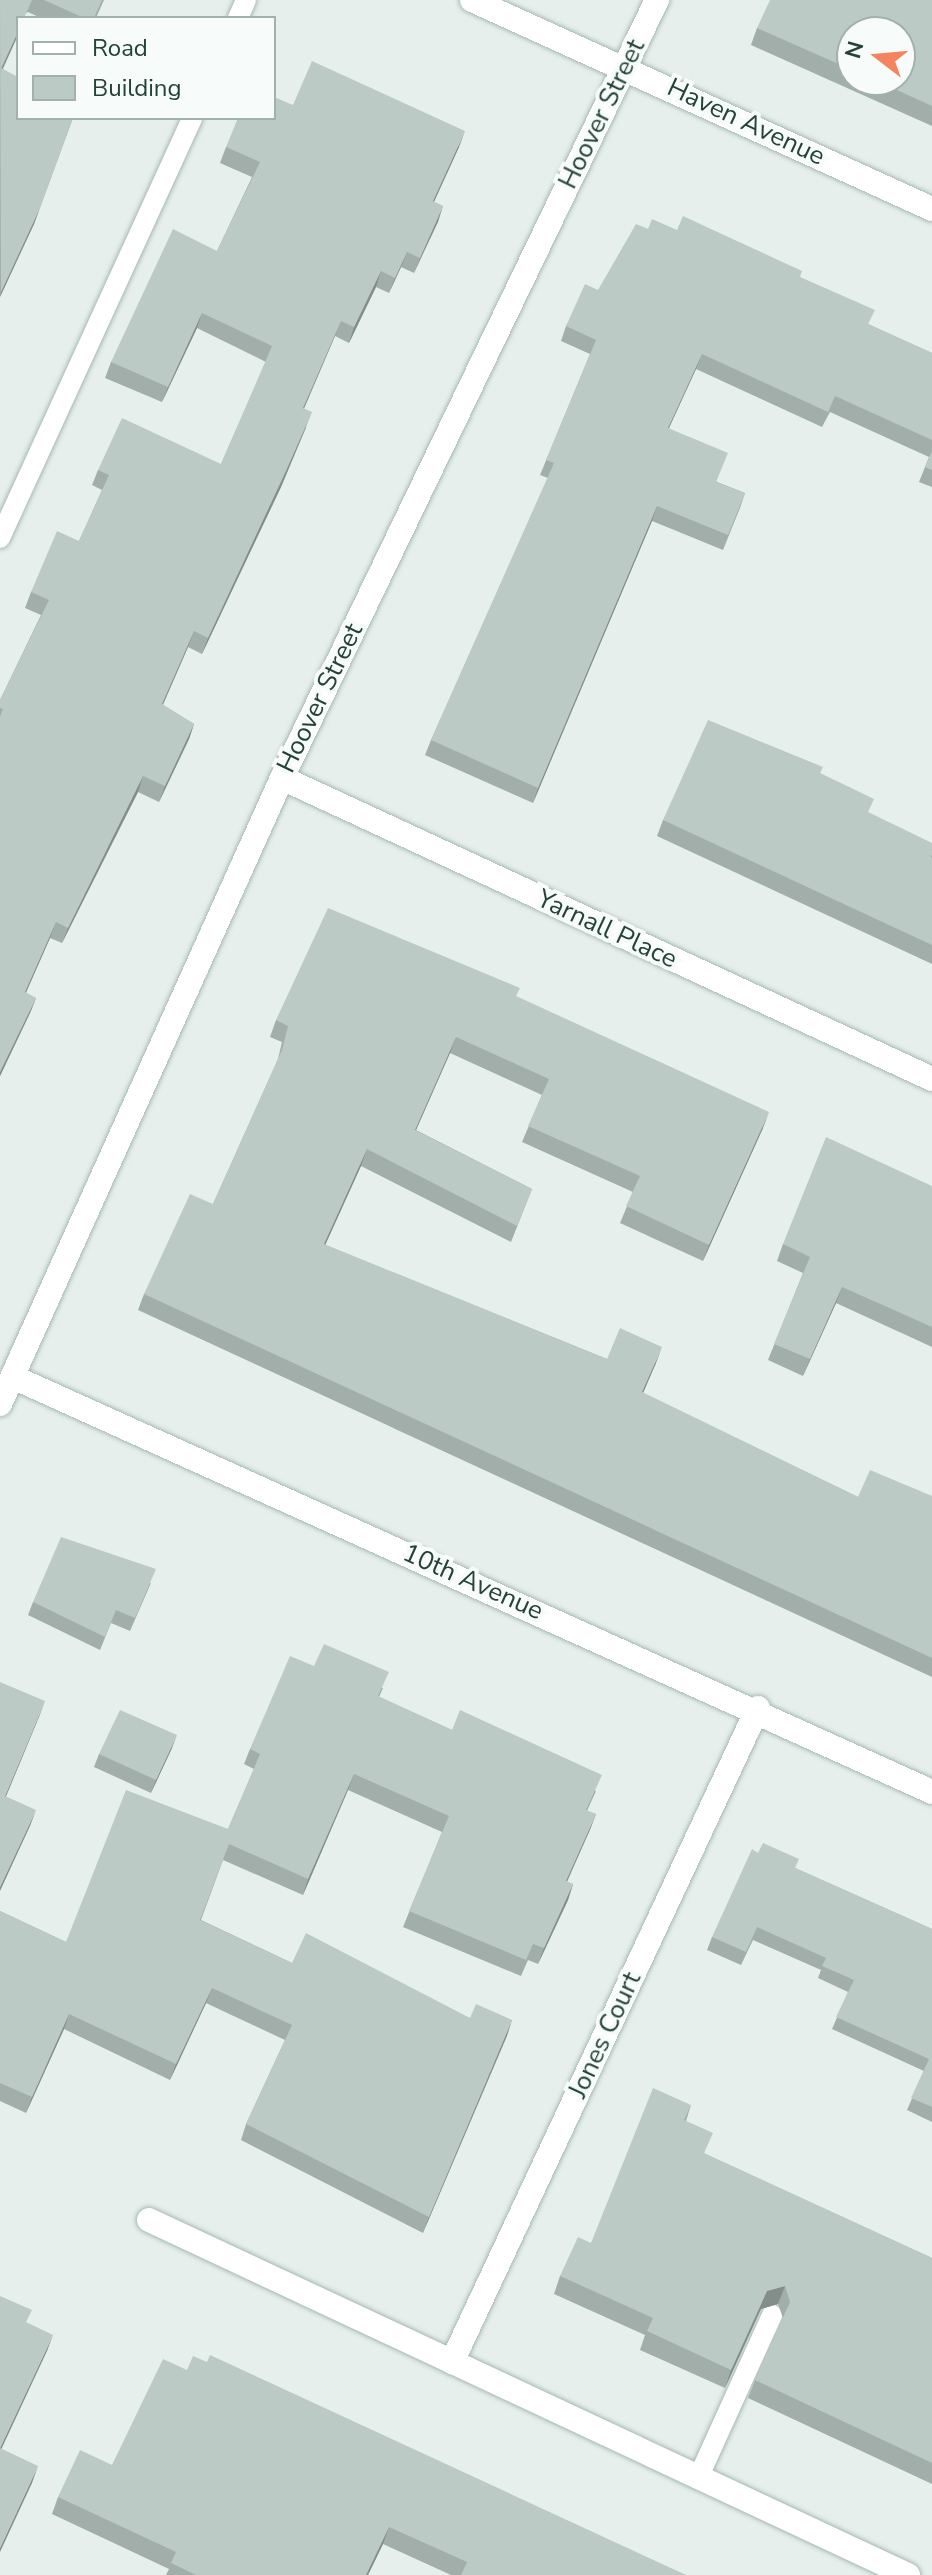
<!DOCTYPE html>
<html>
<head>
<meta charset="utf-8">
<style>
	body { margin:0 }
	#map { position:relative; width:932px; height:2575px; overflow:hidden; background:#e6efeb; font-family:"Nunito Sans",sans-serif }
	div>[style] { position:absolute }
	.roads { filter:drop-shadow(0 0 2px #a8b8b2) drop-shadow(0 0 2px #a8b8b2) }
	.lane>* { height:20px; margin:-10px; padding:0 10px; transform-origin:10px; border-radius:10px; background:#fff }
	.street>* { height:24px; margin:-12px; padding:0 12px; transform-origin:12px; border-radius:12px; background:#fff }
	.wall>* { inset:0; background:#a1aea9 }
	.shaded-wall>* { inset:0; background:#838d89 }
	.building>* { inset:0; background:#bbcac4 }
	span { translate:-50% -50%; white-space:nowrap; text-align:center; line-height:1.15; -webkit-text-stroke:8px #f7fbf9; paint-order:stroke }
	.street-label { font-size:26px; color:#24423a }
	.legend { position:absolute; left:16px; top:16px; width:260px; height:104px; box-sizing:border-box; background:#f7fbf9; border:2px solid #a3b1ad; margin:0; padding:10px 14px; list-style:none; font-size:24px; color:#24423a }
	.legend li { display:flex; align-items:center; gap:16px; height:40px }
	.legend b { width:40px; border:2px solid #a3b1ad }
	.north { position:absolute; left:836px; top:16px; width:80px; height:80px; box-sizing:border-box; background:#f7fbf9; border:2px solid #a3b1ad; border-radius:50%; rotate:286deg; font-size:22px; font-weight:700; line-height:32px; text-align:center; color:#24423a }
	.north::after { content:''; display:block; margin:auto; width:28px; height:36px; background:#f4845f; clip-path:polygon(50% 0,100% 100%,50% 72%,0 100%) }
</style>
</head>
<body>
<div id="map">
	<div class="roads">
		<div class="lane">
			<div style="left:238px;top:18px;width:20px;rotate:-66deg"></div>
			<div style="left:0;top:538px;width:462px;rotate:-65.4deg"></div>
			<div style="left:699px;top:2476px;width:177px;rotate:-65.6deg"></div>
		</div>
		<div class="street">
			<div style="left:472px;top:0;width:505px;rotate:24.43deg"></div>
			<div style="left:282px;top:778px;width:716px;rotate:24.85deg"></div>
			<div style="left:13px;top:1377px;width:1008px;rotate:24.3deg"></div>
			<div style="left:0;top:1404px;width:687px;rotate:-65.75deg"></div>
			<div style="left:282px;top:778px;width:864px;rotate:-64.27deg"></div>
			<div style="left:149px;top:2220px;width:838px;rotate:25.07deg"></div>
			<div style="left:452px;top:2362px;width:722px;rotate:-64.93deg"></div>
		</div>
	</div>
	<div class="wall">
		<div style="clip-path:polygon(0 0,104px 0,96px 18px,41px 18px,28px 12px,18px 18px,18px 35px,3px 69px,73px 118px,34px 224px,0 297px)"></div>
		<div style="clip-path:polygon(evenodd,932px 0,932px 126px,751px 45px,757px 28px,932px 0,852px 32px,900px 80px,852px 80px,852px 32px)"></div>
		<div style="clip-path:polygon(293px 105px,459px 147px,434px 202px,443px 206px,414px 273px,401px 267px,389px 293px,376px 287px,349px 343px,335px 336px,304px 409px,306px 428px,281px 487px,202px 654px,188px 647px,163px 705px,194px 724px,189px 739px,159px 802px,138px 792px,62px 943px,50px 938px,26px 993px,36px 998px,30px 1013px,0 1076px,0 700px,41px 615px,25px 608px,31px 592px,79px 541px,102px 490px,92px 485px,98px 470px,221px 464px,266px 362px,197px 328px,162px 402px,105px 378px,111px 362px,217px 251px,252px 177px,220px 163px,226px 147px)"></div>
		<div style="clip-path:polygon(648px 229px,677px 230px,800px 277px,870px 325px,932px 353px,932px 487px,919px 482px,929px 457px,830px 412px,822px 427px,696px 369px,669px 428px,717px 482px,745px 493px,740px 508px,723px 550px,652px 521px,533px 803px,425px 755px,431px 740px,548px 478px,540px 475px,590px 354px,561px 341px,566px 326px,598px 290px)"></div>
		<div style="clip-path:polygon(820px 773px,869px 813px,932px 855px,932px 964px,657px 836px,663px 820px)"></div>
		<div style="clip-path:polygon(517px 997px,763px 1128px,703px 1261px,620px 1223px,633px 1192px,522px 1142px,542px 1095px,450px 1053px,416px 1130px,532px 1189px,511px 1242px,361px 1166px,325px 1245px,607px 1359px,656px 1363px,643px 1393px,858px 1497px,932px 1496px,932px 1677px,138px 1310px,144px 1294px,213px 1204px,278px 1059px,282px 1042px,270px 1037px,276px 1020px)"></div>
		<div style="clip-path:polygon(932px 1186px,932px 1347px,836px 1303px,803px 1376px,768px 1360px,803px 1273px,777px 1261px,783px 1244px)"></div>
		<div style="clip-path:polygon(151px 1583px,130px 1631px,111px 1623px,100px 1650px,28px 1615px,33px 1602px)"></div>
		<div style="clip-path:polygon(314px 1666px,383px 1688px,379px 1697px,452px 1730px,596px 1791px,587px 1811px,596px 1814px,567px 1882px,573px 1884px,568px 1900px,538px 1964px,528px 1960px,521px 1976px,403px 1927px,442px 1832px,348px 1790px,303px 1895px,223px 1860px,201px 1920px,292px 1963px,470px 2018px,512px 2020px,423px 2233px,241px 2140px,246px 2124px,285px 2040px,206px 2003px,170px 2080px,64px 2029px,26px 2113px,0 2101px,0 1911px,66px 1942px,228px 1829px,254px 1769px,244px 1764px,250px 1749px)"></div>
		<div style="clip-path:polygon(172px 1748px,151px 1793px,94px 1767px,99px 1754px)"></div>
		<div style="clip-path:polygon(795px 1868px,932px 1929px,932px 2122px,907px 2110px,924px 2071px,832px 2029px,848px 1992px,818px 1978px,821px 1970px,753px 1940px,741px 1965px,707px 1950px,712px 1937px)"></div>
		<div style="clip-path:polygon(691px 2105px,686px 2121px,705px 2154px,932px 2258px,932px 2484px,748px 2398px,755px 2380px,783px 2318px,778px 2304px,761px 2309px,725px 2388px,640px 2350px,645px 2335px,554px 2294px,560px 2276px,591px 2243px)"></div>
		<div style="clip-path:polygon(187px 2370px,686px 2575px,451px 2575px,383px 2544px,368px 2575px,166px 2575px,169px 2569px,52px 2514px,58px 2497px,112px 2465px)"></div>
	</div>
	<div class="shaded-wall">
		<div style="clip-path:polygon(18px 32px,18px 35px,0 74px,0 72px)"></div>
		<div style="clip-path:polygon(465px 131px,459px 147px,427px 217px,433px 201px)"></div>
		<div style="clip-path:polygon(443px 206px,438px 222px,414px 273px,420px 258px)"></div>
		<div style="clip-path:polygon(40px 208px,34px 224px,0 297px,1px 292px)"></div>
		<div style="clip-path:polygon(407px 252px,401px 267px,389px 293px,395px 278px)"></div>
		<div style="clip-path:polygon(381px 271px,376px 287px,349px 343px,354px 327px)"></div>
		<div style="clip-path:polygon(202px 313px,197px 328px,162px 402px,168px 387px)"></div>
		<div style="clip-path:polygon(341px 321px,335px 336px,297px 424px,303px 408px)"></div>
		<div style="clip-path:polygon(702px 354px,696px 369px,662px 443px,668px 428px)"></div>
		<div style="clip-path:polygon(312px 412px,281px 487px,202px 654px,208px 638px)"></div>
		<div style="clip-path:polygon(657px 506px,652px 521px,533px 803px,538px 788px)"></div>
		<div style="clip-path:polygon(194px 631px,188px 647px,156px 720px,162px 704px)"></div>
		<div style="clip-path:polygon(194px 724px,189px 739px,159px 802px,165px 786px)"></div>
		<div style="clip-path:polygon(143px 776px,138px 792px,62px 943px,68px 928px)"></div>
		<div style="clip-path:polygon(56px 922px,50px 938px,19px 1008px,25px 992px)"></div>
		<div style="clip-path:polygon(36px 998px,30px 1013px,0 1076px,0 1072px)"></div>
		<div style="clip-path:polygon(456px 1037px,450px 1053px,409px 1146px,415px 1130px)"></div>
		<div style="clip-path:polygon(769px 1112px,763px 1128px,703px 1261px,709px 1245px)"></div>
		<div style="clip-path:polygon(367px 1149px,361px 1166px,318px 1261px,324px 1244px)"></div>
		<div style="clip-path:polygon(842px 1287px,836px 1303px,803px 1376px,810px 1359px)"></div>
		<div style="clip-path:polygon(662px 1347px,656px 1363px,636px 1409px,642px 1392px)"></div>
		<div style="clip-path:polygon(45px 1701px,39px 1717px,0 1811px,5px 1796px)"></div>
		<div style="clip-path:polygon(177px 1735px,172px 1748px,151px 1793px,156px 1780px)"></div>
		<div style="clip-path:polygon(354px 1774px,348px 1790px,303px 1895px,308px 1879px)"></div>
		<div style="clip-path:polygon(36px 1810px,30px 1826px,0 1891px,0 1887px)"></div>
		<div style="clip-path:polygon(596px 1814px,590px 1830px,560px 1897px,566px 1881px)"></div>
		<div style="clip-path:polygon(573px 1884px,568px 1900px,538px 1964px,544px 1948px)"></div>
		<div style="clip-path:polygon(212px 1988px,206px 2003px,170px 2080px,176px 2064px)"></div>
		<div style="clip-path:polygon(69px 2014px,64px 2029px,26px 2113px,32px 2097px)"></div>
		<div style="clip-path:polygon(512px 2020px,507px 2036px,423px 2233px,429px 2217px)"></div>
		<div style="clip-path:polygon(785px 2286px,778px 2304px,761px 2309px,725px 2388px,731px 2370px,767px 2291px)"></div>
		<div style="clip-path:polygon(53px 2335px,47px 2351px,0 2452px,0 2448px)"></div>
		<div style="clip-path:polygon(38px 2466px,32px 2483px,0 2552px,0 2548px)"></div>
		<div style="clip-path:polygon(389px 2527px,383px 2544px,368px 2575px,366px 2575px)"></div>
	</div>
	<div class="building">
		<div style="clip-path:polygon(0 0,32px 0,24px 18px,18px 18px,18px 32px,1px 68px,18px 77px,18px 118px,73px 118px,40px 208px,1px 292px)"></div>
		<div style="clip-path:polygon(44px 0,102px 0,94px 18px,84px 18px)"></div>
		<div style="clip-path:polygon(770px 0,932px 0,932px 106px,875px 80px,900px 80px,900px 32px,852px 32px,852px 70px,757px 28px)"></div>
		<div style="clip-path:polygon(312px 61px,465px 131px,433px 201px,443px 206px,420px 258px,407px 252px,395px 278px,381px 271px,354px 327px,341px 321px,303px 408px,312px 412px,286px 471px,208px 638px,194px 631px,162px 704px,194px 724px,165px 786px,143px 776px,68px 928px,56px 922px,25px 992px,36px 998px,0 1072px,0 717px,3px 709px,0 708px,0 700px,49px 600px,31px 592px,57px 531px,79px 541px,109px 475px,98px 470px,122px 418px,221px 464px,272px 346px,202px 313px,168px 387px,111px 362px,173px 229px,217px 251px,260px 162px,226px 147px,238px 118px,274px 118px,274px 97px,293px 105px)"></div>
		<div style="clip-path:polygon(683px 216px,802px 271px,800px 277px,875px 310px,868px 324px,932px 353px,932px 440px,835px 396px,828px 412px,702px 354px,668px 428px,728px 453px,716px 482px,745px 493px,728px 535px,657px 506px,538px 788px,431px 740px,554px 463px,546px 460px,596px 340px,566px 326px,585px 284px,598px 290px,636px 224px,648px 229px,652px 219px,677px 230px)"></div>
		<div style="clip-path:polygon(932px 451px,932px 470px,925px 467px)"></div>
		<div style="clip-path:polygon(708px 720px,823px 767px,820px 773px,874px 799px,868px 812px,932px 843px,932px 854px,931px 857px,932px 858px,932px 945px,663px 820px)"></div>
		<div style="clip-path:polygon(328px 908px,520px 988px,516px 996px,769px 1112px,709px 1245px,626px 1206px,640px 1176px,528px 1126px,549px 1079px,456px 1037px,415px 1130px,532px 1189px,517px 1226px,367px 1149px,324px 1244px,607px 1359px,620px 1328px,662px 1347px,642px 1392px,858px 1497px,870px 1470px,932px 1496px,932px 1658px,144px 1294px,190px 1194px,213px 1204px,282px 1050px,288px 1026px,276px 1020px)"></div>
		<div style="clip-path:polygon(826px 1137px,932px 1186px,932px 1327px,842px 1287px,810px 1359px,774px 1344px,810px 1257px,783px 1244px)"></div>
		<div style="clip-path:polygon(61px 1537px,156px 1569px,135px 1618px,116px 1610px,105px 1637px,33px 1602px)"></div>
		<div style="clip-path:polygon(324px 1644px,389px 1672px,378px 1696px,452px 1730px,460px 1710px,602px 1775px,586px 1810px,596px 1814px,566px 1881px,573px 1884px,544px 1948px,533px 1944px,526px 1960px,409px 1911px,449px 1816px,354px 1774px,308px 1879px,229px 1844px,200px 1920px,292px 1963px,306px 1933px,470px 2018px,476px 2004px,512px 2020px,429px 2217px,246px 2124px,292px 2025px,212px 1988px,176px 2064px,69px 2014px,32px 2097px,0 2083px,0 1911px,66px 1942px,126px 1790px,228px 1829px,260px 1754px,250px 1749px,290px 1656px,314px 1666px)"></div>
		<div style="clip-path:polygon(0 1682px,45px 1701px,5px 1796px,36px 1810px,0 1887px)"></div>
		<div style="clip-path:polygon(120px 1710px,177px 1735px,156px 1780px,99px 1754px)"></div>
		<div style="clip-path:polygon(763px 1843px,799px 1859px,795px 1868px,932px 1929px,932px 2107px,911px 2098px,929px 2059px,836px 2017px,854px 1980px,822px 1966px,826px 1958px,757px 1927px,746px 1952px,712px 1937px,752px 1849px,758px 1853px)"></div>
		<div style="clip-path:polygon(653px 2088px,691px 2105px,684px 2120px,713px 2133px,704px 2153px,932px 2258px,932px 2463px,755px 2380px,790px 2302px,785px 2286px,767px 2291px,731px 2370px,647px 2331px,653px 2318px,560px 2276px,578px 2237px,591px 2243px)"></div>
		<div style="clip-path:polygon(0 2296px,32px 2310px,26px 2322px,53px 2335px,0 2448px)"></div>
		<div style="clip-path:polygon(210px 2355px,686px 2575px,461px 2575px,467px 2562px,389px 2527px,366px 2575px,196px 2575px,171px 2563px,176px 2552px,58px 2497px,80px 2450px,112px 2465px,163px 2359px,187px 2370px,193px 2356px,207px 2362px)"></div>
		<div style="clip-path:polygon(0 2448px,38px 2466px,0 2548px)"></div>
	</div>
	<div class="street-label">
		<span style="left:602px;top:114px;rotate:-64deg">Hoover Street</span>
		<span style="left:746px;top:122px;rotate:25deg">Haven Avenue</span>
		<span style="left:320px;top:698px;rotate:-64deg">Hoover Street</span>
		<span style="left:607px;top:929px;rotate:25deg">Yarnall Place</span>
		<span style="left:473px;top:1582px;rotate:24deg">10th Avenue</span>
		<span style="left:605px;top:2035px;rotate:-65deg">Jones Court</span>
	</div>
	<ul class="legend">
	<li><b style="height:10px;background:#fff"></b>Road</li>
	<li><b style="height:22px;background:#bbcac4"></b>Building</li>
	</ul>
	<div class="north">N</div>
</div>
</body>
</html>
